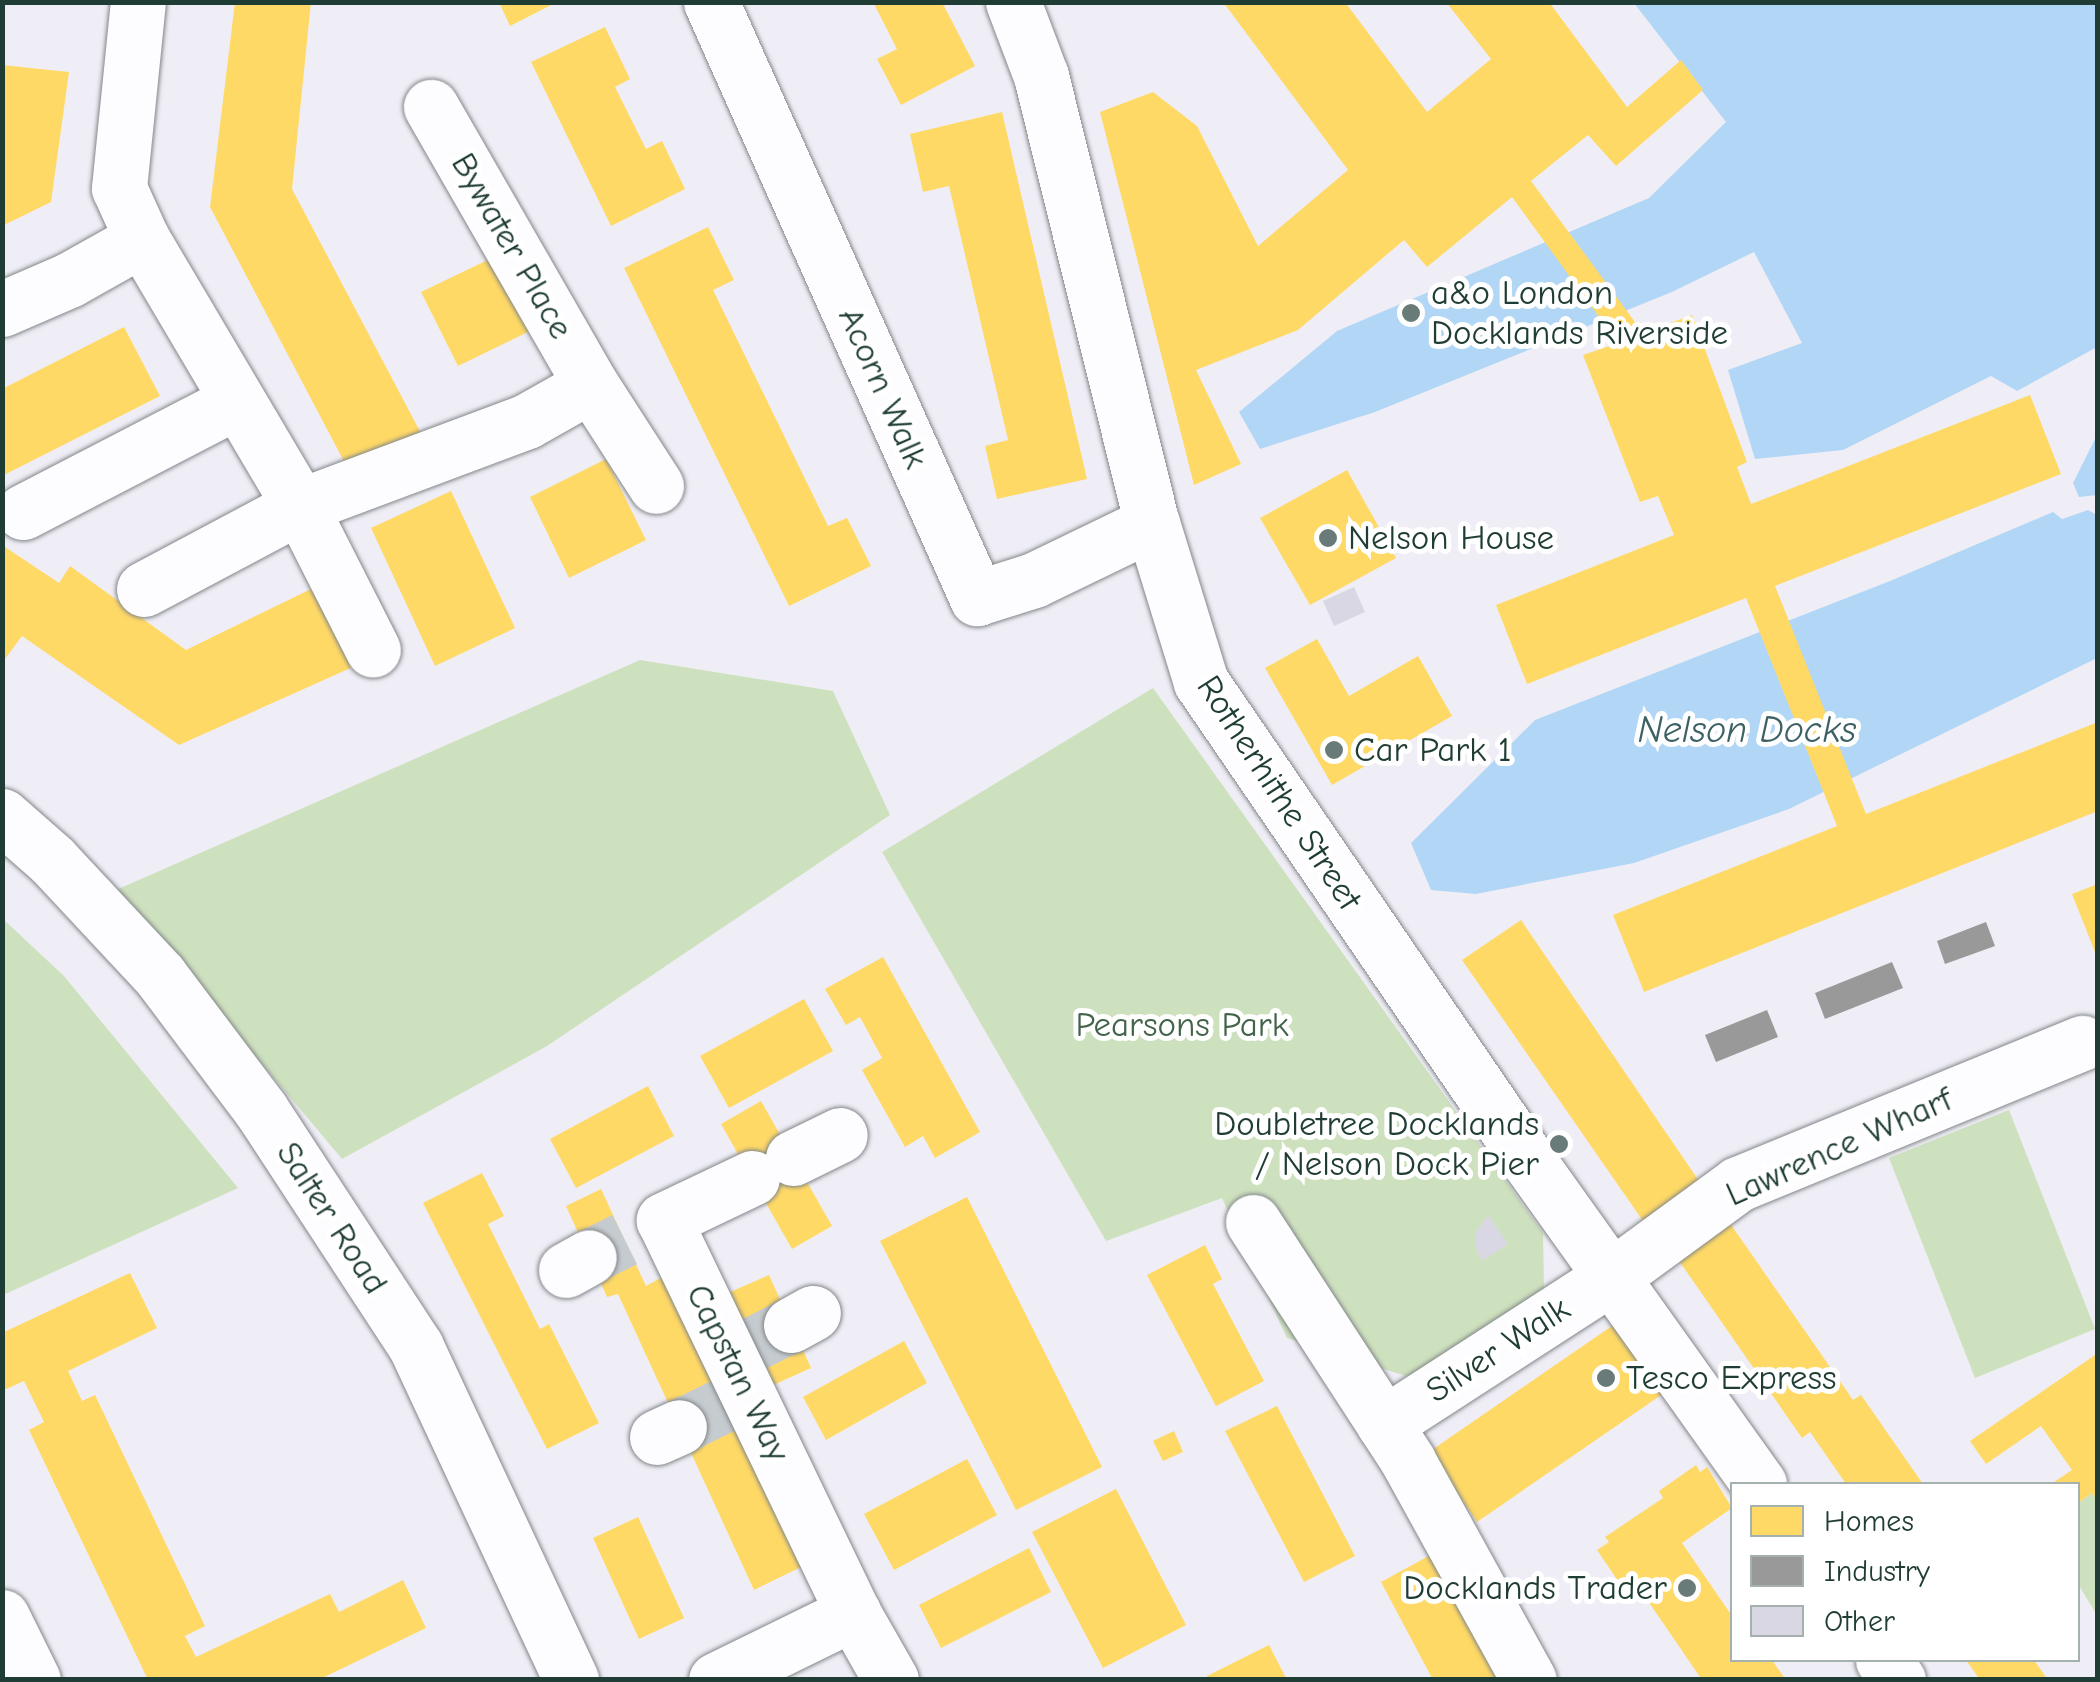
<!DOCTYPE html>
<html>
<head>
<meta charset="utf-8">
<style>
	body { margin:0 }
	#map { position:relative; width:2100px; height:1682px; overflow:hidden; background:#efeef6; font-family:"Comic Neue",sans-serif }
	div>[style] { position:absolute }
	.green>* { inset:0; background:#cee1be }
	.water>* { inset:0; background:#b2d7f6 }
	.homes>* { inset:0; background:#ffd966 }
	.industry>* { inset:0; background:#999 }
	.building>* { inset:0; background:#d9d7e3 }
	.street-tunnel>* { height:55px; margin-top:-27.5px; transform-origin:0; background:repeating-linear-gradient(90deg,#c5cbcf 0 55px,transparent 0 83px) }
	.roads { filter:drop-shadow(0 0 2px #828789) drop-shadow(0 0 2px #828789) }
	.street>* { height:55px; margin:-27.5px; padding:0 27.5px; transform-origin:27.5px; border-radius:27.5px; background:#fdfcfe }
	.secondary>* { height:55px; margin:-27.5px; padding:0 27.5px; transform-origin:27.5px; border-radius:27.5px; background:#fdfcfe }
	.dots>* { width:28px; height:28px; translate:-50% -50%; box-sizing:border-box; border:5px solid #fff; border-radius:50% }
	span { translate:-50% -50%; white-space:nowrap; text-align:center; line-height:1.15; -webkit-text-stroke:10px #fff; paint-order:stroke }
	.street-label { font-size:35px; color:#1f3d34 }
	.poi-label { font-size:35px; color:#1f3d34 }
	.left { translate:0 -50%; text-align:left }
	.right { translate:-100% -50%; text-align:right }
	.park-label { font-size:35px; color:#44634b }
	.water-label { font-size:38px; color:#3d6164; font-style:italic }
	.frame { position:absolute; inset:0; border:5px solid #1f3d34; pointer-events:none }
	.legend { position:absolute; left:1730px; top:1482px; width:350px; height:180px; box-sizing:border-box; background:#fff; border:2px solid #a5b1ae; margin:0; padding:12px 18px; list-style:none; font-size:30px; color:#1f3d34 }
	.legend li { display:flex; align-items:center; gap:20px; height:50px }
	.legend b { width:50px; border:2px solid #a5b1ae }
</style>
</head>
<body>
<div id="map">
	<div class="green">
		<div style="clip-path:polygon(640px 660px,833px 691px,890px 815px,547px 1046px,342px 1159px,116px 890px)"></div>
		<div style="clip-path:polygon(1153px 688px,1543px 1233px,1544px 1289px,1462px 1359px,1406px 1376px,1287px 1338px,1222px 1198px,1106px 1241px,882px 852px)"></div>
		<div style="clip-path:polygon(3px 919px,64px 976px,238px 1188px,3px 1295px)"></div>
		<div style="clip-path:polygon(2009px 1110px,2095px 1329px,1975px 1378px,1889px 1158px)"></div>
		<div style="clip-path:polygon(2092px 1493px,2098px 1501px,2097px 1615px,2078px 1584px,2078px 1503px)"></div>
	</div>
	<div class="water">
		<div style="clip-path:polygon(1634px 3px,2097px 3px,2097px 347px,2017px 391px,1991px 376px,1843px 450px,1755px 459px,1728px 370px,1802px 343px,1754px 252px,1672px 292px,1375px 412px,1260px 449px,1239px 412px,1337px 331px,1649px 198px,1726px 122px)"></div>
		<div style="clip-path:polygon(2097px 435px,2097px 495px,2079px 497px,2073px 483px)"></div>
		<div style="clip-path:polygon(2088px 510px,2097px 515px,2095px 659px,1789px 809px,1634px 863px,1476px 894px,1431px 890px,1411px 843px,1535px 720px,1890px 581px,2053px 512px,2062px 519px)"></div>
	</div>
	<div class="homes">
		<div style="clip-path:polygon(235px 2px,311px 2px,292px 189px,424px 439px,349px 471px,210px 207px)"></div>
		<div style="clip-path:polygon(499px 2px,557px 2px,510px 26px)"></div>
		<div style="clip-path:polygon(873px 2px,942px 2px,975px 66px,901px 105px,877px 59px,897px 49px)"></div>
		<div style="clip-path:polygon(1223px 2px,1345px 2px,1427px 112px,1491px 59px,1446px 2px,1549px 2px,1627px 107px,1681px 60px,1703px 90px,1616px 166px,1588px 135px,1531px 181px,1643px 333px,1692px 315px,1747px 462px,1737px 467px,1751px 504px,2030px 395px,2061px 474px,1775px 586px,1866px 814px,2098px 722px,2098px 811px,1644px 992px,1613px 915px,1837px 826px,1746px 598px,1527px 684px,1496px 605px,1674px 535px,1658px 496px,1640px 502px,1583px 355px,1618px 343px,1512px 197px,1427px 267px,1404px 240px,1298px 330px,1196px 370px,1241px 464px,1194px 485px,1100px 112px,1153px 92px,1197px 126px,1258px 246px,1348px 170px)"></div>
		<div style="clip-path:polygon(605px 27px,630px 79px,615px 87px,646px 149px,662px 141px,685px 189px,611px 226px,531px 62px)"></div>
		<div style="clip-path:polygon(2px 65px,69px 72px,51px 202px,2px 226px)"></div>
		<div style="clip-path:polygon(1002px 112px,1087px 479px,997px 499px,985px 446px,1008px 440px,949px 186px,923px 192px,910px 134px)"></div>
		<div style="clip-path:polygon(708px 227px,734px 280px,713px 290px,828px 526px,847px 518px,871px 566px,789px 606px,624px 268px)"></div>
		<div style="clip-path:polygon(496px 256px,532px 330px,458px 366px,421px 292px)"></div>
		<div style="clip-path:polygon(124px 327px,160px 396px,2px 476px,2px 389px)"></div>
		<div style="clip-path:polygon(606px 459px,646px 540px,569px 578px,530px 497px)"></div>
		<div style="clip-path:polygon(1347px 470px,1396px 558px,1310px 605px,1260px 518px)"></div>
		<div style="clip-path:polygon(451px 491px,515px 628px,435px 666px,371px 528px)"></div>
		<div style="clip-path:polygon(2px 545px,59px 583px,70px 566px,186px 650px,311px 589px,355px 666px,179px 745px,22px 636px,2px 663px)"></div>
		<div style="clip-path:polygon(1317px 639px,1349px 696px,1418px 656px,1452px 716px,1332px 785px,1265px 668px)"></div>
		<div style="clip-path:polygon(2098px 884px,2098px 957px,2097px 957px,2072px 894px)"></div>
		<div style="clip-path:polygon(1521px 920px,1699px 1181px,1643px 1221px,1462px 960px)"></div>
		<div style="clip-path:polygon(883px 957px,980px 1132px,935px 1158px,923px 1136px,905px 1147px,862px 1070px,882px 1058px,860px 1017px,846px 1025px,825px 989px)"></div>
		<div style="clip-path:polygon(804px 999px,833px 1051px,729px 1108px,700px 1056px)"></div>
		<div style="clip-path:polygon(648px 1086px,674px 1136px,576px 1188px,550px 1139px)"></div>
		<div style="clip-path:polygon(761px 1101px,832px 1226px,792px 1249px,721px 1124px)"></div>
		<div style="clip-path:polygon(482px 1173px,504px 1216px,488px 1224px,540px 1329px,549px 1324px,599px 1423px,547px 1449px,423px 1203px)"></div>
		<div style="clip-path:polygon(601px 1189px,646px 1286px,664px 1276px,801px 1567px,754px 1590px,618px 1294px,607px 1297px,566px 1206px)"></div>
		<div style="clip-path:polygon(967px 1197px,1102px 1467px,1016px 1510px,880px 1241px)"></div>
		<div style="clip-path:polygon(1727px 1219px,1853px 1400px,1861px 1395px,1923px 1484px,1846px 1484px,1810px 1432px,1802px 1438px,1675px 1255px)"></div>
		<div style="clip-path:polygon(1205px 1245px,1222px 1279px,1213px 1284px,1264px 1381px,1216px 1406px,1147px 1275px)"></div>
		<div style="clip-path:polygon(130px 1273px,157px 1328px,68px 1371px,82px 1401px,95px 1395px,205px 1626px,185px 1636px,196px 1657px,330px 1594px,339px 1612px,403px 1580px,426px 1628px,318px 1680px,148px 1680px,29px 1430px,44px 1422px,24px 1381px,2px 1391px,2px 1333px)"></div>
		<div style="clip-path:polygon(769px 1275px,811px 1368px,771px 1386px,730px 1292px)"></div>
		<div style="clip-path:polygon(1619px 1321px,1667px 1391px,1477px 1522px,1429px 1452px)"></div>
		<div style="clip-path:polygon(904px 1341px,927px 1383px,826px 1440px,803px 1397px)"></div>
		<div style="clip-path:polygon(2098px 1353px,2098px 1501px,2092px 1493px,2078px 1503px,2078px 1484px,2051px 1484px,2072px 1470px,2041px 1426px,1986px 1464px,1970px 1441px)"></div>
		<div style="clip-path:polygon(1277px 1406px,1355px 1556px,1304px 1582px,1225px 1431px)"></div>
		<div style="clip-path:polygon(1174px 1431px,1183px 1452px,1163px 1461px,1153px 1441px)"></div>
		<div style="clip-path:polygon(967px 1459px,997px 1515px,894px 1570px,864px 1514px)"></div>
		<div style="clip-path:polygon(1696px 1465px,1700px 1472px,1707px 1467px,1732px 1508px,1682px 1543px,1732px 1616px,1732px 1660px,1772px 1660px,1786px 1680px,1702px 1680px,1635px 1582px,1624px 1590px,1597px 1550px,1609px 1542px,1605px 1537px,1663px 1498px,1659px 1491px)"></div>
		<div style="clip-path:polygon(1116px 1489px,1186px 1625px,1103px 1668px,1032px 1532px)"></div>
		<div style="clip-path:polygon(638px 1517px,684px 1618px,639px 1639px,593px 1538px)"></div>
		<div style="clip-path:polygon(1029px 1548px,1051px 1592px,941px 1648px,919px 1605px)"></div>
		<div style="clip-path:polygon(1436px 1552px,1504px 1680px,1433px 1680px,1381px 1582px)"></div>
		<div style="clip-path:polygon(1269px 1645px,1287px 1680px,1208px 1680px,1207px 1676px)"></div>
		<div style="clip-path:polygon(1966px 1660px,2034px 1660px,2048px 1680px,1980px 1680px)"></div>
	</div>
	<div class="industry">
		<div style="clip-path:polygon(1986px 922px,1995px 946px,1945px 964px,1937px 941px)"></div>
		<div style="clip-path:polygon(1892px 962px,1903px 988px,1825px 1019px,1815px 993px)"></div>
		<div style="clip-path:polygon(1767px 1010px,1778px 1037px,1716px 1062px,1705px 1035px)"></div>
	</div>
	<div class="building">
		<div style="clip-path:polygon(1354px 587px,1365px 612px,1334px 626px,1323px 601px)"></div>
		<div style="clip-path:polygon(1488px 1215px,1508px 1244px,1482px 1261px,1476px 1248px,1475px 1233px)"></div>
	</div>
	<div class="street-tunnel">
		<div style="left:589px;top:1257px;width:40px;rotate:-26.6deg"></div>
		<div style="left:753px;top:1344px;width:42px;rotate:-26.6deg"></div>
		<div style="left:679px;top:1427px;width:50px;rotate:-26.1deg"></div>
	</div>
	<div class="roads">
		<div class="street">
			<div style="left:711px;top:2px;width:653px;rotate:65.95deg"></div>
			<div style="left:977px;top:598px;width:60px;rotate:-17.5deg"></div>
			<div style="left:1034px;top:580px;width:131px;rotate:-25.8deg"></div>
			<div style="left:142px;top:239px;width:310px;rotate:59.4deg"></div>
			<div style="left:300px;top:506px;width:161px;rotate:63.1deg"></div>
			<div style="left:2px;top:309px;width:73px;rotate:-23.4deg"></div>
			<div style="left:69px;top:280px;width:84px;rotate:-29.3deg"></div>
			<div style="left:142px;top:239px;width:56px;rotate:-114.3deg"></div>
			<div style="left:119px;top:188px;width:187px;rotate:-84.2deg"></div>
			<div style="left:591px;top:385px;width:120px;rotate:57.2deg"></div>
			<div style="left:23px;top:512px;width:241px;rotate:-27.4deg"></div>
			<div style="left:144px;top:589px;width:177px;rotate:-28deg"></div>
			<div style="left:300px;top:506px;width:242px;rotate:-20.5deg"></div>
			<div style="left:527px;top:421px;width:73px;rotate:-29.4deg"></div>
			<div style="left:591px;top:385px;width:321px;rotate:-119.9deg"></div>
			<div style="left:793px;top:1158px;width:52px;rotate:-26.1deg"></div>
			<div style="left:752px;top:1178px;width:98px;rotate:154.5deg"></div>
			<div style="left:664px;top:1220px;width:436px;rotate:64.3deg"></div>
			<div style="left:853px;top:1613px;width:77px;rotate:60.4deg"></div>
			<div style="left:1253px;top:1222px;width:285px;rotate:57deg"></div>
			<div style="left:1408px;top:1461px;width:250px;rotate:61.1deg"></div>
			<div style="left:566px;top:1270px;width:26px;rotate:-29deg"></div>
			<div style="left:791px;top:1325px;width:25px;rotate:-29deg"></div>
			<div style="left:1384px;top:1424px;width:270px;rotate:-32.9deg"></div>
			<div style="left:1611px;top:1277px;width:157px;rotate:-36.2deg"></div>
			<div style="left:1738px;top:1184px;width:372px;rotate:-22.3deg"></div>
			<div style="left:657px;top:1437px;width:24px;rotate:-24deg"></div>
			<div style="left:2px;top:1617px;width:70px;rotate:63.8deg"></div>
			<div style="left:716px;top:1680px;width:153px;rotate:-26.1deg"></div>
		</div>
		<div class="secondary">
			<div style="left:1013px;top:2px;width:79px;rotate:69.3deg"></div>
			<div style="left:1041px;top:76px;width:461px;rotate:76.1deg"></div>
			<div style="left:1152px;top:523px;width:166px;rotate:72.9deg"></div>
			<div style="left:1201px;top:682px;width:579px;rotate:55.62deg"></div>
			<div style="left:1528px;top:1160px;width:398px;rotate:54.5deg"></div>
			<div style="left:2px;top:816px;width:67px;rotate:41.3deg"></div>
			<div style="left:52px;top:860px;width:158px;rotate:47deg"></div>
			<div style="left:160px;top:976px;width:168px;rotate:53deg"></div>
			<div style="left:261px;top:1110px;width:283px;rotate:56.8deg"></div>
			<div style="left:416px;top:1347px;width:367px;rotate:65deg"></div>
			<div style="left:1883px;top:1660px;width:25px;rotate:53deg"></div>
		</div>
	</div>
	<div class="dots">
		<div style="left:1411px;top:313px;background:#687b78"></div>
		<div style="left:1328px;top:538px;background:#687b78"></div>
		<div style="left:1334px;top:750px;background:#687b78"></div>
		<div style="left:1559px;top:1144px;background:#687b78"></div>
		<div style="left:1606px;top:1378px;background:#687b78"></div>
		<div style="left:1687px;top:1588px;background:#687b78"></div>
	</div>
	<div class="street-label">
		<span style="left:512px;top:246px;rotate:60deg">Bywater Place</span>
		<span style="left:883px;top:388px;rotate:66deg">Acorn Walk</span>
		<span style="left:1279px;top:793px;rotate:57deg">Rotherhithe Street</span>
		<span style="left:1839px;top:1147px;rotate:-24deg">Lawrence Wharf</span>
		<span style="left:332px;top:1218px;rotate:57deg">Salter Road</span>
		<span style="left:1498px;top:1350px;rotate:-33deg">Silver Walk</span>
		<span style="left:738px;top:1373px;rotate:64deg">Capstan Way</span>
	</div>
	<div class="poi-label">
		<span class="left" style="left:1431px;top:313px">a&amp;o London<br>Docklands Riverside</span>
		<span class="left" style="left:1348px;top:538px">Nelson House</span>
		<span class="left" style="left:1354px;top:750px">Car Park 1</span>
		<span class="right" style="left:1539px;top:1144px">Doubletree Docklands<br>/ Nelson Dock Pier</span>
		<span class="left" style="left:1626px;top:1378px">Tesco Express</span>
		<span class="right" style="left:1667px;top:1588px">Docklands Trader</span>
	</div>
	<div class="park-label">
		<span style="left:1182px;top:1025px">Pearsons Park</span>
	</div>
	<div class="water-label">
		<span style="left:1747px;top:731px">Nelson Docks</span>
	</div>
	<div class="frame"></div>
	<ul class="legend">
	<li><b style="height:28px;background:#ffd966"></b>Homes</li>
	<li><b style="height:28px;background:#999"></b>Industry</li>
	<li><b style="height:28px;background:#d9d7e3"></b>Other</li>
	</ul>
</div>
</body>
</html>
